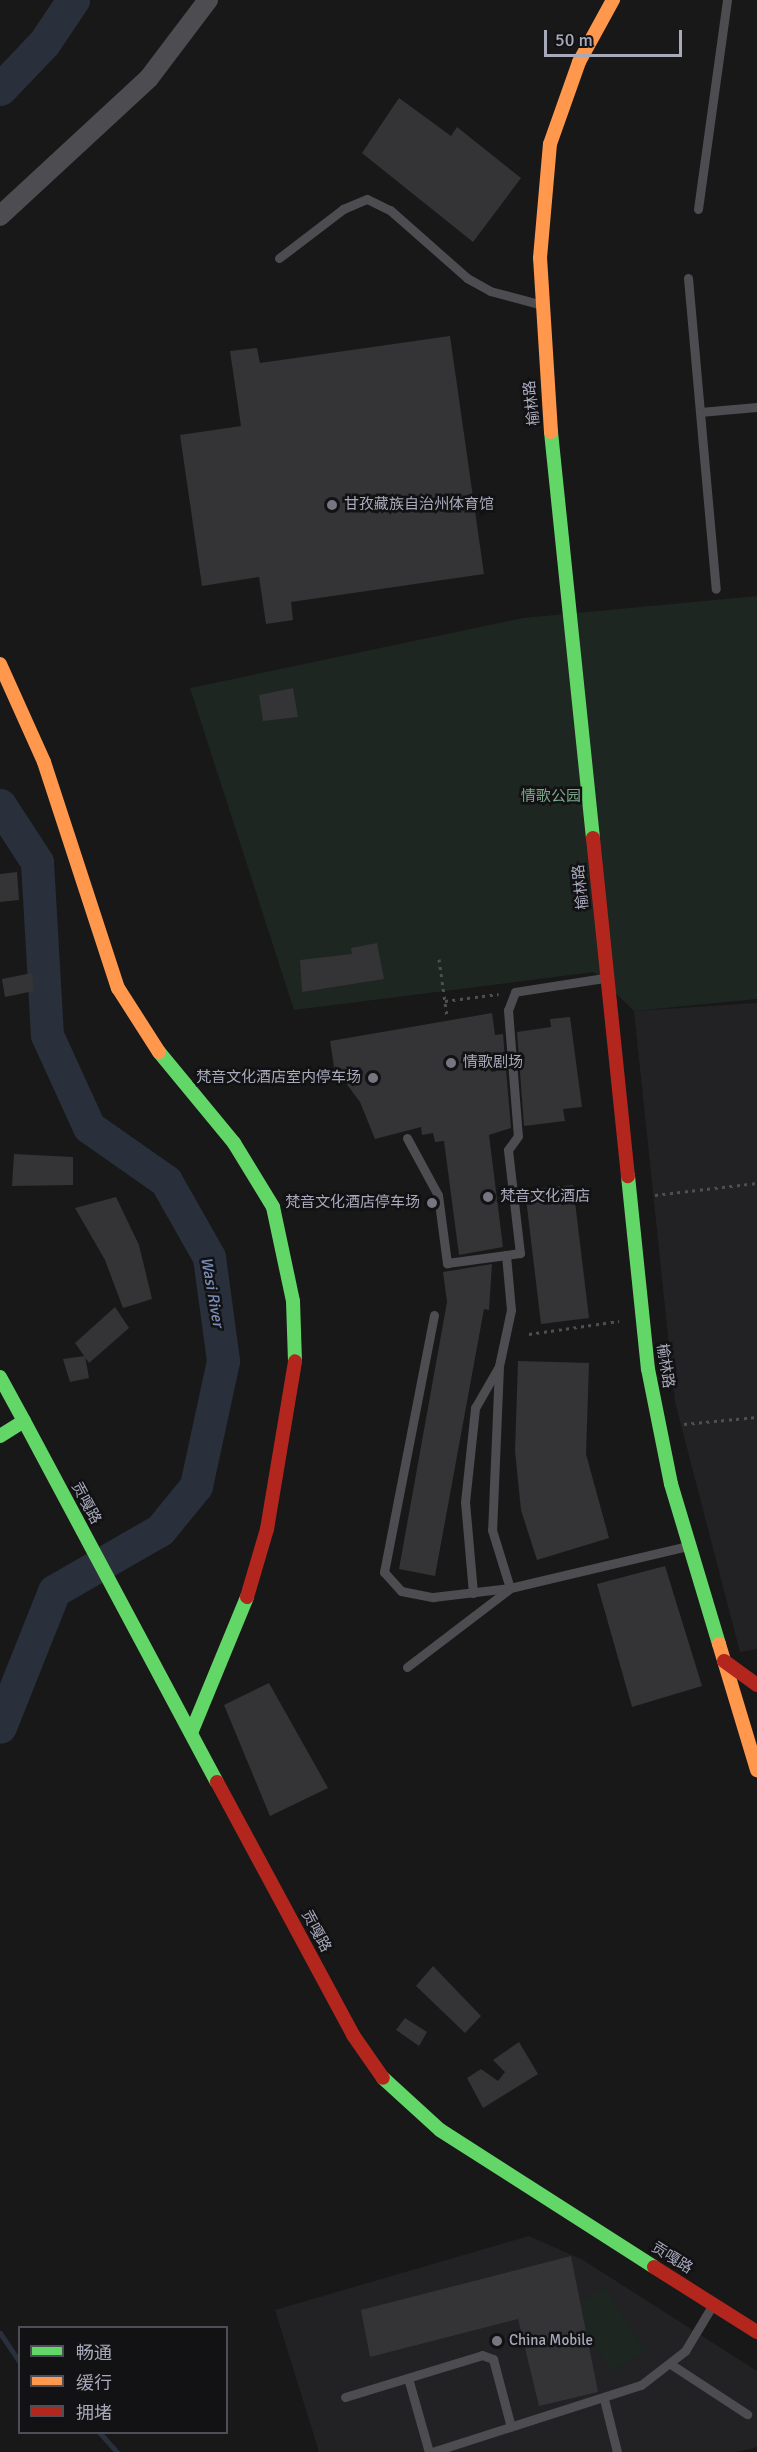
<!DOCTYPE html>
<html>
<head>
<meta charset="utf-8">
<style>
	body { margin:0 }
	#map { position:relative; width:757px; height:2452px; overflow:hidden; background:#181818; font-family:Signika,"Noto Sans SC",sans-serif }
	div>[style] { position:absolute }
	.built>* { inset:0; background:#222224 }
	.green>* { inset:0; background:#1d2620 }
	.stream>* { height:5px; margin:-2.5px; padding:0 2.5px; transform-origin:2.5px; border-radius:2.5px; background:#29303b }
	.river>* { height:33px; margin:-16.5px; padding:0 16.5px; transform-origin:16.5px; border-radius:16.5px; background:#29303b }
	.building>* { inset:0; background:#343436 }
	.path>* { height:3px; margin-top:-1.5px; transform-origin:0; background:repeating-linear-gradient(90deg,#4e4e53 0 3px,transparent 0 7.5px) }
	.lane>* { height:9px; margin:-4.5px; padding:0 4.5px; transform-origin:4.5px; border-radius:4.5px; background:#4c4c51 }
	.street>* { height:20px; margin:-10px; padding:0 10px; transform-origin:10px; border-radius:10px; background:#4c4c51 }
	.fast>* { height:14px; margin:-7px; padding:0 7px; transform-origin:7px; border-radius:7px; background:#63d668 }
	.slow>* { height:14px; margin:-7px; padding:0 7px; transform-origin:7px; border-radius:7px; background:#ff974d }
	.jam>* { height:14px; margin:-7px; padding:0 7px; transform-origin:7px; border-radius:7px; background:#b3261e }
	.dots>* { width:16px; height:16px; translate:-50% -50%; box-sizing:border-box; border:3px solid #121214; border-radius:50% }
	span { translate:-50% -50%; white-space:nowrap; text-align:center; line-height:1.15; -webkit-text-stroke:5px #121214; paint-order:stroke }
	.street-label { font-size:15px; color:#a8a9ba }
	.poi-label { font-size:15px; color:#a8a9ba }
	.left { translate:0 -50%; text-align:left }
	.right { translate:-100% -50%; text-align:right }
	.park-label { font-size:15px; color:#7da789 }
	.water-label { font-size:16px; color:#7b8eb8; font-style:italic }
	.legend { position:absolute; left:18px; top:2326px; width:210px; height:108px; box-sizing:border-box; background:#121214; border:2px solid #4e4e56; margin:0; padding:8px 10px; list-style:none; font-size:18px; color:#a8a9ba }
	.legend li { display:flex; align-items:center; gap:12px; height:30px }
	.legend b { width:30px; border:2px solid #4e4e56 }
	.scale { position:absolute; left:544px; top:30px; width:138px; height:27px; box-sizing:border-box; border:3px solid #a8a9ba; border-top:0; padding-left:8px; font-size:18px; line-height:21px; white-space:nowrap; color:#a8a9ba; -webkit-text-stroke:4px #121214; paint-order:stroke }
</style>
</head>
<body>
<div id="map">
	<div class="built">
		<div style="clip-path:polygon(757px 1003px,757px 1649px,740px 1652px,675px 1402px,634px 1011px)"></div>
		<div style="clip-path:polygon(529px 2236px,583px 2260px,757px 2371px,757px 2447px,738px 2452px,319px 2452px,275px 2310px)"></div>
	</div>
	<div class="green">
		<div style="clip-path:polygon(757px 596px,757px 999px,634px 1011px,594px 972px,294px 1010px,190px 688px,523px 618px)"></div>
		<div style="clip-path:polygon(605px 2287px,645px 2351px,611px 2372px,571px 2308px)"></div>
	</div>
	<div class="stream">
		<div style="left:0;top:2333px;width:36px;rotate:56deg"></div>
		<div style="left:99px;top:2432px;width:27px;rotate:48deg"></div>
	</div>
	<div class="river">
		<div style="left:0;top:89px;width:64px;rotate:-46.3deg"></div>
		<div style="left:44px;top:43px;width:52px;rotate:-56deg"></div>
		<div style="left:0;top:805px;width:68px;rotate:57deg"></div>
		<div style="left:37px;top:862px;width:173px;rotate:86.7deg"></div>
		<div style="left:47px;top:1035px;width:101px;rotate:65.5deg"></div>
		<div style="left:89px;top:1127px;width:94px;rotate:35deg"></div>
		<div style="left:166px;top:1181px;width:87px;rotate:60.5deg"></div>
		<div style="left:209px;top:1257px;width:105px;rotate:82.3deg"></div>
		<div style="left:223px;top:1361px;width:128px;rotate:102.2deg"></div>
		<div style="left:196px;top:1486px;width:57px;rotate:129.3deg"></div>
		<div style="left:160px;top:1530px;width:122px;rotate:150.1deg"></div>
		<div style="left:54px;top:1591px;width:146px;rotate:111.7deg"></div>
	</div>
	<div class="building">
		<div style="clip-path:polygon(399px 98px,451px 136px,457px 127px,521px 178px,473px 242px,362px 153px)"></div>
		<div style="clip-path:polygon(450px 336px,484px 574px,291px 602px,293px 620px,266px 624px,259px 577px,202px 586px,180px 435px,241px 426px,230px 351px,257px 348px,260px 363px)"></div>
		<div style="clip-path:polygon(293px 688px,298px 717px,263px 721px,259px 695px)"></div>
		<div style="clip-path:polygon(17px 872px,19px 900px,0 902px,0 874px)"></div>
		<div style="clip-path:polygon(377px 943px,384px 979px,302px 992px,300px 960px,352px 954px,351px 948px)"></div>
		<div style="clip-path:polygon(32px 973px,34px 991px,5px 997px,2px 979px)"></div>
		<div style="clip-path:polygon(492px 1013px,495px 1035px,503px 1034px,511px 1128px,489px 1135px,503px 1247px,459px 1255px,444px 1141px,435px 1142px,433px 1133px,422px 1135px,421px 1127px,375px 1139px,360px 1102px,334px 1067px,330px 1041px)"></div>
		<div style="clip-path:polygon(570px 1017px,582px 1107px,563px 1109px,565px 1121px,524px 1126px,517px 1032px,551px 1027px,550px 1019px)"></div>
		<div style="clip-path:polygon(14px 1154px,73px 1157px,73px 1185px,12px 1186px)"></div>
		<div style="clip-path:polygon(573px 1185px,589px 1318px,541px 1324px,525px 1190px)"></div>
		<div style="clip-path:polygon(116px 1197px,139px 1245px,152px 1299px,123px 1308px,105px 1260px,75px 1208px)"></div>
		<div style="clip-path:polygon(492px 1264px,489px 1310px,484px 1309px,435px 1576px,399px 1569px,447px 1302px,443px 1272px)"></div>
		<div style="clip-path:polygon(115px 1307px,129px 1328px,89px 1363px,75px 1343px)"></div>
		<div style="clip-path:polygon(85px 1356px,89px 1378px,70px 1382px,63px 1359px)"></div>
		<div style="clip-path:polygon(518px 1361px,589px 1363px,586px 1454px,609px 1538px,537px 1560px,521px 1510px,515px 1451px)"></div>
		<div style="clip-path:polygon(665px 1566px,702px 1686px,632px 1707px,597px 1584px)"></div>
		<div style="clip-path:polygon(269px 1683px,328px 1788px,270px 1816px,224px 1705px)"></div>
		<div style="clip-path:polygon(433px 1966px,481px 2016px,465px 2033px,416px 1986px)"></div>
		<div style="clip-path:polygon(405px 2018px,427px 2032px,419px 2046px,396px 2030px)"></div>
		<div style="clip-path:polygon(519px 2042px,538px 2074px,483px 2108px,467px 2078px,481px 2069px,498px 2081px,505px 2072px,493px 2060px)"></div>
		<div style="clip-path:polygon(571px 2256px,598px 2392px,539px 2406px,518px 2319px,370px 2357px,361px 2310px)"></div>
	</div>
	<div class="path">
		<div style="left:439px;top:959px;width:59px;rotate:82.1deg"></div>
		<div style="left:445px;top:1001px;width:54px;rotate:-7.4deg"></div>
		<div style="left:655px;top:1195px;width:103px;rotate:-6.7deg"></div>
		<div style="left:529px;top:1334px;width:91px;rotate:-8.2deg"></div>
		<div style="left:684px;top:1424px;width:73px;rotate:-5.5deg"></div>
	</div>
	<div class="lane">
		<div style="left:698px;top:209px;width:211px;rotate:-82.1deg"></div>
		<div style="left:279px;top:258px;width:81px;rotate:-37.4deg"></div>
		<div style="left:343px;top:209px;width:26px;rotate:-23deg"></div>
		<div style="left:367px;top:199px;width:25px;rotate:26deg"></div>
		<div style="left:390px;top:210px;width:103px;rotate:41.4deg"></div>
		<div style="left:467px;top:278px;width:26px;rotate:29deg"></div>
		<div style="left:490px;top:291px;width:51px;rotate:14.9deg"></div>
		<div style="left:688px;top:278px;width:312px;rotate:84.9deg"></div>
		<div style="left:700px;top:412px;width:57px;rotate:-5deg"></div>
		<div style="left:604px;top:978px;width:90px;rotate:171.1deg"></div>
		<div style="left:515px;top:992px;width:19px;rotate:111deg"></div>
		<div style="left:508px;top:1010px;width:126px;rotate:85.5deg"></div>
		<div style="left:518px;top:1136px;width:17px;rotate:126deg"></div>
		<div style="left:508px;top:1150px;width:104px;rotate:83.4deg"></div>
		<div style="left:520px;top:1253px;width:14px;rotate:172deg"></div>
		<div style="left:506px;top:1255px;width:55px;rotate:84.8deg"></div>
		<div style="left:511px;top:1310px;width:57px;rotate:102.1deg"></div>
		<div style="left:499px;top:1366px;width:164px;rotate:92.4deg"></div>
		<div style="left:492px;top:1530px;width:61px;rotate:72.8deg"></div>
		<div style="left:510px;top:1588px;width:182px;rotate:-13.3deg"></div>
		<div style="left:407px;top:1138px;width:65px;rotate:61.5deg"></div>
		<div style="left:438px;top:1195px;width:69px;rotate:82.5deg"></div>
		<div style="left:447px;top:1263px;width:60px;rotate:-7.7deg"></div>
		<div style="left:434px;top:1315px;width:262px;rotate:101deg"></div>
		<div style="left:384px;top:1572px;width:25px;rotate:48deg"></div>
		<div style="left:401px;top:1591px;width:33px;rotate:11deg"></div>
		<div style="left:433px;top:1597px;width:78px;rotate:-6.7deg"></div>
		<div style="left:473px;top:1593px;width:91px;rotate:-95deg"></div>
		<div style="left:465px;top:1502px;width:95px;rotate:-83.9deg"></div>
		<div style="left:475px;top:1408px;width:46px;rotate:-60.1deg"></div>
		<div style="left:407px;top:1667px;width:127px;rotate:-37.3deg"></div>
		<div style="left:672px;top:2365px;width:90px;rotate:33.2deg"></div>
		<div style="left:408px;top:2378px;width:77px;rotate:74.2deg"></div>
		<div style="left:345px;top:2397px;width:143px;rotate:-17deg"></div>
		<div style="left:482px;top:2355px;width:12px;rotate:20deg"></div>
		<div style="left:493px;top:2359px;width:70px;rotate:75.2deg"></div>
		<div style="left:604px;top:2399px;width:55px;rotate:76.2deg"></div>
		<div style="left:432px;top:2452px;width:219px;rotate:-17.8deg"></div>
		<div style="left:641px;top:2385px;width:56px;rotate:-37.7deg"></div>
		<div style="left:685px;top:2351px;width:52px;rotate:-59deg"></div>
	</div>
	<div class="street">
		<div style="left:0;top:216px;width:203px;rotate:-42.8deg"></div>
		<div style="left:149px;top:78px;width:98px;rotate:-52.9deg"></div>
	</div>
	<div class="fast">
		<div style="left:551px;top:432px;width:408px;rotate:84.1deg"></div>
		<div style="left:159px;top:1052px;width:118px;rotate:50.5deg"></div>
		<div style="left:234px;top:1143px;width:75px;rotate:58.6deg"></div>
		<div style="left:273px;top:1207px;width:96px;rotate:78deg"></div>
		<div style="left:293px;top:1301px;width:60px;rotate:88.1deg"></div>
		<div style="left:628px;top:1176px;width:194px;rotate:84.1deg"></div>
		<div style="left:648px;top:1369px;width:117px;rotate:78.7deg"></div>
		<div style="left:671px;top:1484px;width:167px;rotate:73.3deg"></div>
		<div style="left:0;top:1377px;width:50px;rotate:61.4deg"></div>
		<div style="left:0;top:1436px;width:28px;rotate:-32deg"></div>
		<div style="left:24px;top:1421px;width:409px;rotate:61.9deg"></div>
		<div style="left:191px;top:1733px;width:147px;rotate:-67.6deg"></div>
		<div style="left:383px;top:2078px;width:77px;rotate:42.4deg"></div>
		<div style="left:440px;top:2130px;width:254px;rotate:32.6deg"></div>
	</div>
	<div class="slow">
		<div style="left:551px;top:432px;width:174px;rotate:-93.6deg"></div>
		<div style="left:540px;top:258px;width:114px;rotate:-85deg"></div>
		<div style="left:550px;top:144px;width:87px;rotate:-70.5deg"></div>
		<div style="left:579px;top:62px;width:71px;rotate:-61.3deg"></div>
		<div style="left:0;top:664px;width:107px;rotate:65.8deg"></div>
		<div style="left:44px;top:762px;width:238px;rotate:71.9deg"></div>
		<div style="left:118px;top:988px;width:76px;rotate:57.4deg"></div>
		<div style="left:719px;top:1644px;width:132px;rotate:73.2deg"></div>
	</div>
	<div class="jam">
		<div style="left:593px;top:838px;width:340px;rotate:84.1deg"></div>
		<div style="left:247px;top:1597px;width:71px;rotate:-73.6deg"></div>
		<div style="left:267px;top:1529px;width:170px;rotate:-80.5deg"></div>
		<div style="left:724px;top:1661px;width:41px;rotate:36deg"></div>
		<div style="left:217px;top:1782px;width:287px;rotate:61.7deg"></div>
		<div style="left:353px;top:2035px;width:52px;rotate:55.1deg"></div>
		<div style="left:654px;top:2267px;width:122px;rotate:32.3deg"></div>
	</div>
	<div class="dots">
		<div style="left:332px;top:505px;background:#767681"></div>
		<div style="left:451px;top:1063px;background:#767681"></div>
		<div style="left:373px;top:1078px;background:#767681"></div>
		<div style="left:488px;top:1197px;background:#767681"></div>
		<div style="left:432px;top:1203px;background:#767681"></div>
		<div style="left:497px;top:2341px;background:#767681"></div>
	</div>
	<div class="street-label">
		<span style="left:532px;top:403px;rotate:-96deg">榆林路</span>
		<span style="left:581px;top:887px;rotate:-96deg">榆林路</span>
		<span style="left:665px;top:1366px;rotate:81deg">榆林路</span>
		<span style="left:86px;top:1503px;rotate:62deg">贡嘎路</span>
		<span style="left:316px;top:1931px;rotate:62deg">贡嘎路</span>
		<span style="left:672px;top:2258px;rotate:32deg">贡嘎路</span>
	</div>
	<div class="poi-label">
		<span class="left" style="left:344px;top:505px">甘孜藏族自治州体育馆</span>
		<span class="left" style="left:463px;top:1063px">情歌剧场</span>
		<span class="right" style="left:361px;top:1078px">梵音文化酒店室内停车场</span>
		<span class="left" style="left:500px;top:1197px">梵音文化酒店</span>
		<span class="right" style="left:420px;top:1203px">梵音文化酒店停车场</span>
		<span class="left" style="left:509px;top:2341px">China Mobile</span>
	</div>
	<div class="park-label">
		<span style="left:551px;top:797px">情歌公园</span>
	</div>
	<div class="water-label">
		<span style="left:212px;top:1292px;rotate:80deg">Wasi River</span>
	</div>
	<ul class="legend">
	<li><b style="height:8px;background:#63d668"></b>畅通</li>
	<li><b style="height:8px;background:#ff974d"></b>缓行</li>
	<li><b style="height:8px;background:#b3261e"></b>拥堵</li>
	</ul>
	<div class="scale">50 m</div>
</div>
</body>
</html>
